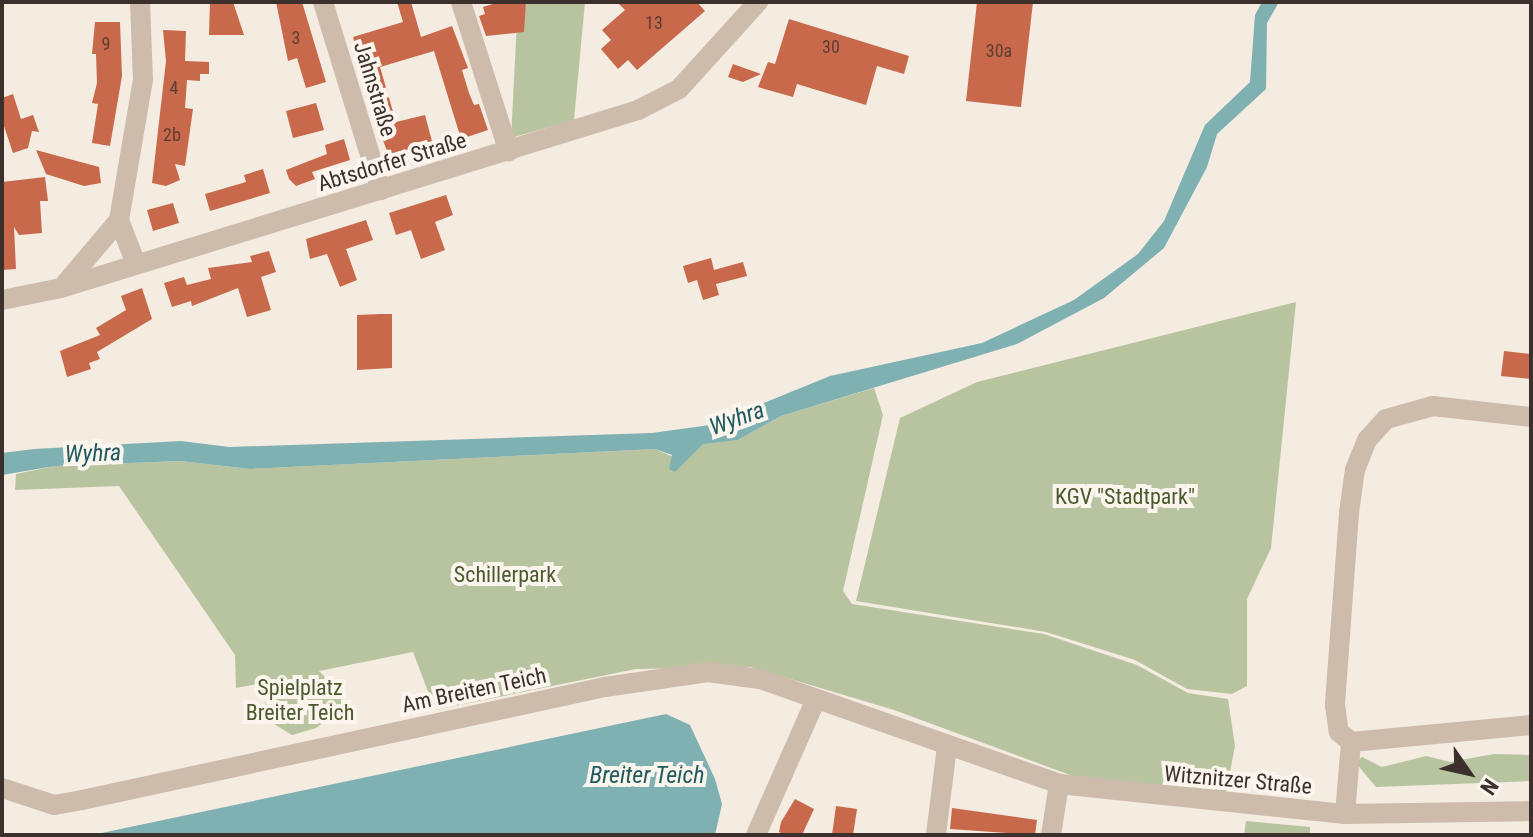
<!DOCTYPE html>
<html>
<head>
<meta charset="utf-8">
<style>
	body { margin:0 }
	#map { position:relative; width:1533px; height:837px; overflow:hidden; background:#f4ebe1; font-family:"Roboto Condensed",sans-serif }
	div>[style] { position:absolute }
	.green>* { inset:0; background:#b8c4a0 }
	.water>* { inset:0; background:#7fb0b2 }
	.building>* { inset:0; background:#c8694b }
	.minor>* { height:20px; margin:-10px; padding:0 10px; transform-origin:10px; border-radius:10px; background:#cdbbac }
	span { translate:-50% -50%; white-space:nowrap; text-align:center; line-height:1.15; -webkit-text-stroke:8px #fbf5ee; paint-order:stroke }
	.number-label { font-size:18px; color:#5e3e33 }
	.number-label span { -webkit-text-stroke-width:0 }
	.street-label { font-size:22px; color:#3b302b }
	.park-label { font-size:22px; color:#4a5a2e }
	.water-label { font-size:24px; color:#1f5a5e; font-style:italic }
	.frame { position:absolute; inset:0; border:4px solid #3b302b; pointer-events:none }
	.north { position:absolute; left:1429px; top:733px; width:80px; height:80px; -webkit-text-stroke:6px #fbf5ee; paint-order:stroke; rotate:124deg; font-size:22px; font-weight:700; line-height:32px; text-align:center; color:#3b302b }
	.north::after { content:''; display:block; margin:auto; width:28px; height:36px; background:#3b302b; clip-path:polygon(50% 0,100% 100%,50% 72%,0 100%) }
</style>
</head>
<body>
<div id="map">
	<div class="green">
		<div style="clip-path:polygon(518px 2px,585px 2px,574px 120px,511px 138px)"></div>
		<div style="clip-path:polygon(1296px 302px,1271px 548px,1247px 599px,1247px 686px,1232px 694px,1187px 689px,1135px 660px,1046px 632px,856px 601px,900px 418px,977px 382px)"></div>
		<div style="clip-path:polygon(874px 388px,883px 415px,843px 591px,852px 604px,1044px 634px,1137px 665px,1188px 693px,1228px 699px,1235px 746px,1226px 793px,1089px 782px,894px 710px,750px 667px,636px 669px,435px 710px,413px 652px,319px 671px,340px 692px,342px 710px,316px 728px,292px 735px,261px 716px,273px 681px,236px 688px,235px 655px,119px 486px,15px 490px,16px 474px,55px 466px,180px 461px,250px 469px,655px 449px,682px 461px,703px 443px,738px 440px,781px 416px)"></div>
		<div style="clip-path:polygon(1494px 754px,1531px 755px,1531px 781px,1376px 787px,1355px 762px,1362px 757px,1382px 767px,1426px 756px,1450px 762px)"></div>
		<div style="clip-path:polygon(1246px 821px,1310px 827px,1310px 835px,1244px 835px)"></div>
	</div>
	<div class="water">
		<div style="clip-path:polygon(1262px 2px,1279px 2px,1267px 23px,1266px 89px,1217px 134px,1207px 167px,1164px 248px,1104px 298px,1017px 344px,781px 416px,738px 440px,703px 444px,675px 472px,669px 469px,672px 455px,655px 449px,250px 469px,180px 461px,55px 466px,2px 475px,2px 453px,34px 449px,181px 441px,229px 447px,652px 433px,710px 425px,830px 376px,982px 343px,1074px 300px,1138px 254px,1164px 221px,1205px 125px,1250px 82px,1255px 15px)"></div>
		<div style="clip-path:polygon(666px 714px,690px 725px,715px 779px,722px 804px,715px 835px,92px 835px)"></div>
	</div>
	<div class="building">
		<div style="clip-path:polygon(210px 2px,233px 2px,244px 35px,209px 35px)"></div>
		<div style="clip-path:polygon(276px 2px,302px 2px,326px 82px,306px 88px,297px 58px,288px 61px)"></div>
		<div style="clip-path:polygon(397px 2px,411px 2px,421px 37px,452px 26px,468px 68px,462px 70px,469px 93px,474px 105px,479px 104px,488px 130px,461px 139px,434px 51px,380px 67px,396px 122px,425px 115px,433px 145px,390px 159px,366px 95px,364px 80px,370px 78px,363px 55px,359px 57px,353px 37px,403px 22px)"></div>
		<div style="clip-path:polygon(499px 2px,526px 2px,524px 32px,486px 36px,479px 16px,485px 14px,483px 7px)"></div>
		<div style="clip-path:polygon(617px 2px,697px 2px,705px 11px,637px 70px,628px 60px,618px 69px,601px 49px,611px 40px,602px 30px,625px 10px)"></div>
		<div style="clip-path:polygon(977px 2px,1033px 2px,1021px 107px,966px 101px)"></div>
		<div style="clip-path:polygon(789px 19px,909px 56px,904px 74px,877px 66px,866px 105px,797px 84px,793px 97px,758px 87px,768px 62px,775px 64px)"></div>
		<div style="clip-path:polygon(95px 22px,120px 22px,122px 76px,110px 146px,92px 143px,98px 104px,92px 103px,97px 83px,96px 54px,92px 54px)"></div>
		<div style="clip-path:polygon(163px 30px,186px 31px,185px 61px,209px 62px,209px 74px,200px 74px,200px 81px,187px 80px,185px 108px,193px 109px,185px 166px,175px 164px,180px 180px,166px 186px,152px 183px,166px 61px)"></div>
		<div style="clip-path:polygon(733px 64px,761px 74px,743px 82px,728px 77px)"></div>
		<div style="clip-path:polygon(13px 94px,21px 119px,33px 115px,39px 132px,32px 131px,28px 148px,13px 153px,2px 120px,2px 98px)"></div>
		<div style="clip-path:polygon(316px 103px,324px 130px,293px 138px,286px 111px)"></div>
		<div style="clip-path:polygon(344px 139px,350px 160px,312px 172px,315px 179px,296px 186px,289px 179px,286px 170px,327px 154px,325px 145px)"></div>
		<div style="clip-path:polygon(36px 150px,99px 167px,101px 183px,84px 186px,46px 174px)"></div>
		<div style="clip-path:polygon(263px 169px,270px 193px,210px 211px,205px 194px,246px 182px,244px 175px)"></div>
		<div style="clip-path:polygon(45px 177px,48px 201px,40px 201px,42px 233px,19px 235px,14px 227px,16px 269px,2px 270px,2px 182px)"></div>
		<div style="clip-path:polygon(446px 195px,453px 215px,435px 222px,445px 250px,421px 259px,411px 230px,396px 235px,389px 213px)"></div>
		<div style="clip-path:polygon(173px 203px,179px 223px,153px 231px,147px 210px)"></div>
		<div style="clip-path:polygon(366px 220px,373px 240px,346px 249px,357px 280px,340px 287px,327px 254px,310px 259px,306px 239px)"></div>
		<div style="clip-path:polygon(269px 251px,276px 272px,261px 277px,271px 310px,247px 317px,238px 288px,192px 306px,191px 301px,172px 307px,164px 283px,184px 277px,187px 285px,211px 279px,208px 268px,252px 262px,250px 256px)"></div>
		<div style="clip-path:polygon(711px 258px,714px 270px,743px 262px,747px 276px,716px 284px,719px 295px,703px 300px,697px 280px,688px 283px,683px 266px)"></div>
		<div style="clip-path:polygon(142px 288px,152px 319px,97px 352px,100px 359px,89px 363px,91px 369px,67px 377px,60px 351px,100px 335px,96px 328px,126px 310px,121px 296px)"></div>
		<div style="clip-path:polygon(380px 314px,392px 314px,392px 368px,357px 370px,357px 315px)"></div>
		<div style="clip-path:polygon(1504px 351px,1531px 354px,1531px 379px,1501px 376px)"></div>
		<div style="clip-path:polygon(795px 799px,814px 809px,802px 835px,785px 835px,779px 832px,781px 822px)"></div>
		<div style="clip-path:polygon(836px 806px,857px 809px,853px 835px,832px 835px)"></div>
		<div style="clip-path:polygon(952px 808px,1037px 820px,1035px 835px,950px 829px)"></div>
	</div>
	<div class="minor">
		<div style="left:323px;top:2px;width:197px;rotate:72.9deg"></div>
		<div style="left:461px;top:2px;width:157px;rotate:72.3deg"></div>
		<div style="left:119px;top:220px;width:47px;rotate:68.9deg"></div>
		<div style="left:65px;top:284px;width:84px;rotate:-49.8deg"></div>
		<div style="left:119px;top:220px;width:142px;rotate:-80.3deg"></div>
		<div style="left:143px;top:80px;width:78px;rotate:-92.2deg"></div>
		<div style="left:2px;top:300px;width:60px;rotate:-11.5deg"></div>
		<div style="left:61px;top:288px;width:604px;rotate:-17.14deg"></div>
		<div style="left:638px;top:110px;width:46px;rotate:-27.1deg"></div>
		<div style="left:679px;top:89px;width:118px;rotate:-47.8deg"></div>
		<div style="left:1531px;top:417px;width:99px;rotate:-173.6deg"></div>
		<div style="left:1433px;top:406px;width:49px;rotate:164.5deg"></div>
		<div style="left:1386px;top:419px;width:28px;rotate:132deg"></div>
		<div style="left:1367px;top:440px;width:31px;rotate:112deg"></div>
		<div style="left:1355px;top:469px;width:44px;rotate:97.8deg"></div>
		<div style="left:1349px;top:513px;width:193px;rotate:94.2deg"></div>
		<div style="left:1335px;top:705px;width:27px;rotate:82deg"></div>
		<div style="left:1339px;top:732px;width:16px;rotate:40deg"></div>
		<div style="left:1351px;top:742px;width:181px;rotate:-5.4deg"></div>
		<div style="left:2px;top:788px;width:55px;rotate:18.1deg"></div>
		<div style="left:54px;top:805px;width:28px;rotate:-10deg"></div>
		<div style="left:82px;top:800px;width:535px;rotate:-12.19deg"></div>
		<div style="left:605px;top:687px;width:104px;rotate:-8.3deg"></div>
		<div style="left:708px;top:672px;width:52px;rotate:7.7deg"></div>
		<div style="left:760px;top:679px;width:317px;rotate:19.3deg"></div>
		<div style="left:1059px;top:784px;width:288px;rotate:6deg"></div>
		<div style="left:1345px;top:814px;width:186px;rotate:-0.9deg"></div>
		<div style="left:1345px;top:814px;width:72px;rotate:-85.2deg"></div>
		<div style="left:756px;top:835px;width:146px;rotate:-66.2deg"></div>
		<div style="left:936px;top:835px;width:89px;rotate:-82.9deg"></div>
		<div style="left:1051px;top:835px;width:52px;rotate:-81.1deg"></div>
	</div>
	<div class="number-label">
		<span style="left:654px;top:23px">13</span>
		<span style="left:296px;top:38px">3</span>
		<span style="left:106px;top:44px">9</span>
		<span style="left:831px;top:47px">30</span>
		<span style="left:999px;top:51px">30a</span>
		<span style="left:174px;top:88px">4</span>
		<span style="left:172px;top:135px">2b</span>
	</div>
	<div class="street-label">
		<span style="left:375px;top:89px;rotate:73deg">Jahnstraße</span>
		<span style="left:392px;top:162px;rotate:-17deg">Abtsdorfer Straße</span>
		<span style="left:474px;top:690px;rotate:-12deg">Am Breiten Teich</span>
		<span style="left:1238px;top:780px;rotate:5deg">Witznitzer Straße</span>
	</div>
	<div class="park-label">
		<span style="left:1125px;top:497px">KGV "Stadtpark"</span>
		<span style="left:505px;top:575px">Schillerpark</span>
		<span style="left:300px;top:700px">Spielplatz<br>Breiter Teich</span>
	</div>
	<div class="water-label">
		<span style="left:737px;top:419px;rotate:-20deg">Wyhra</span>
		<span style="left:93px;top:454px;rotate:-2deg">Wyhra</span>
		<span style="left:647px;top:776px">Breiter Teich</span>
	</div>
	<div class="frame"></div>
	<div class="north">N</div>
</div>
</body>
</html>
